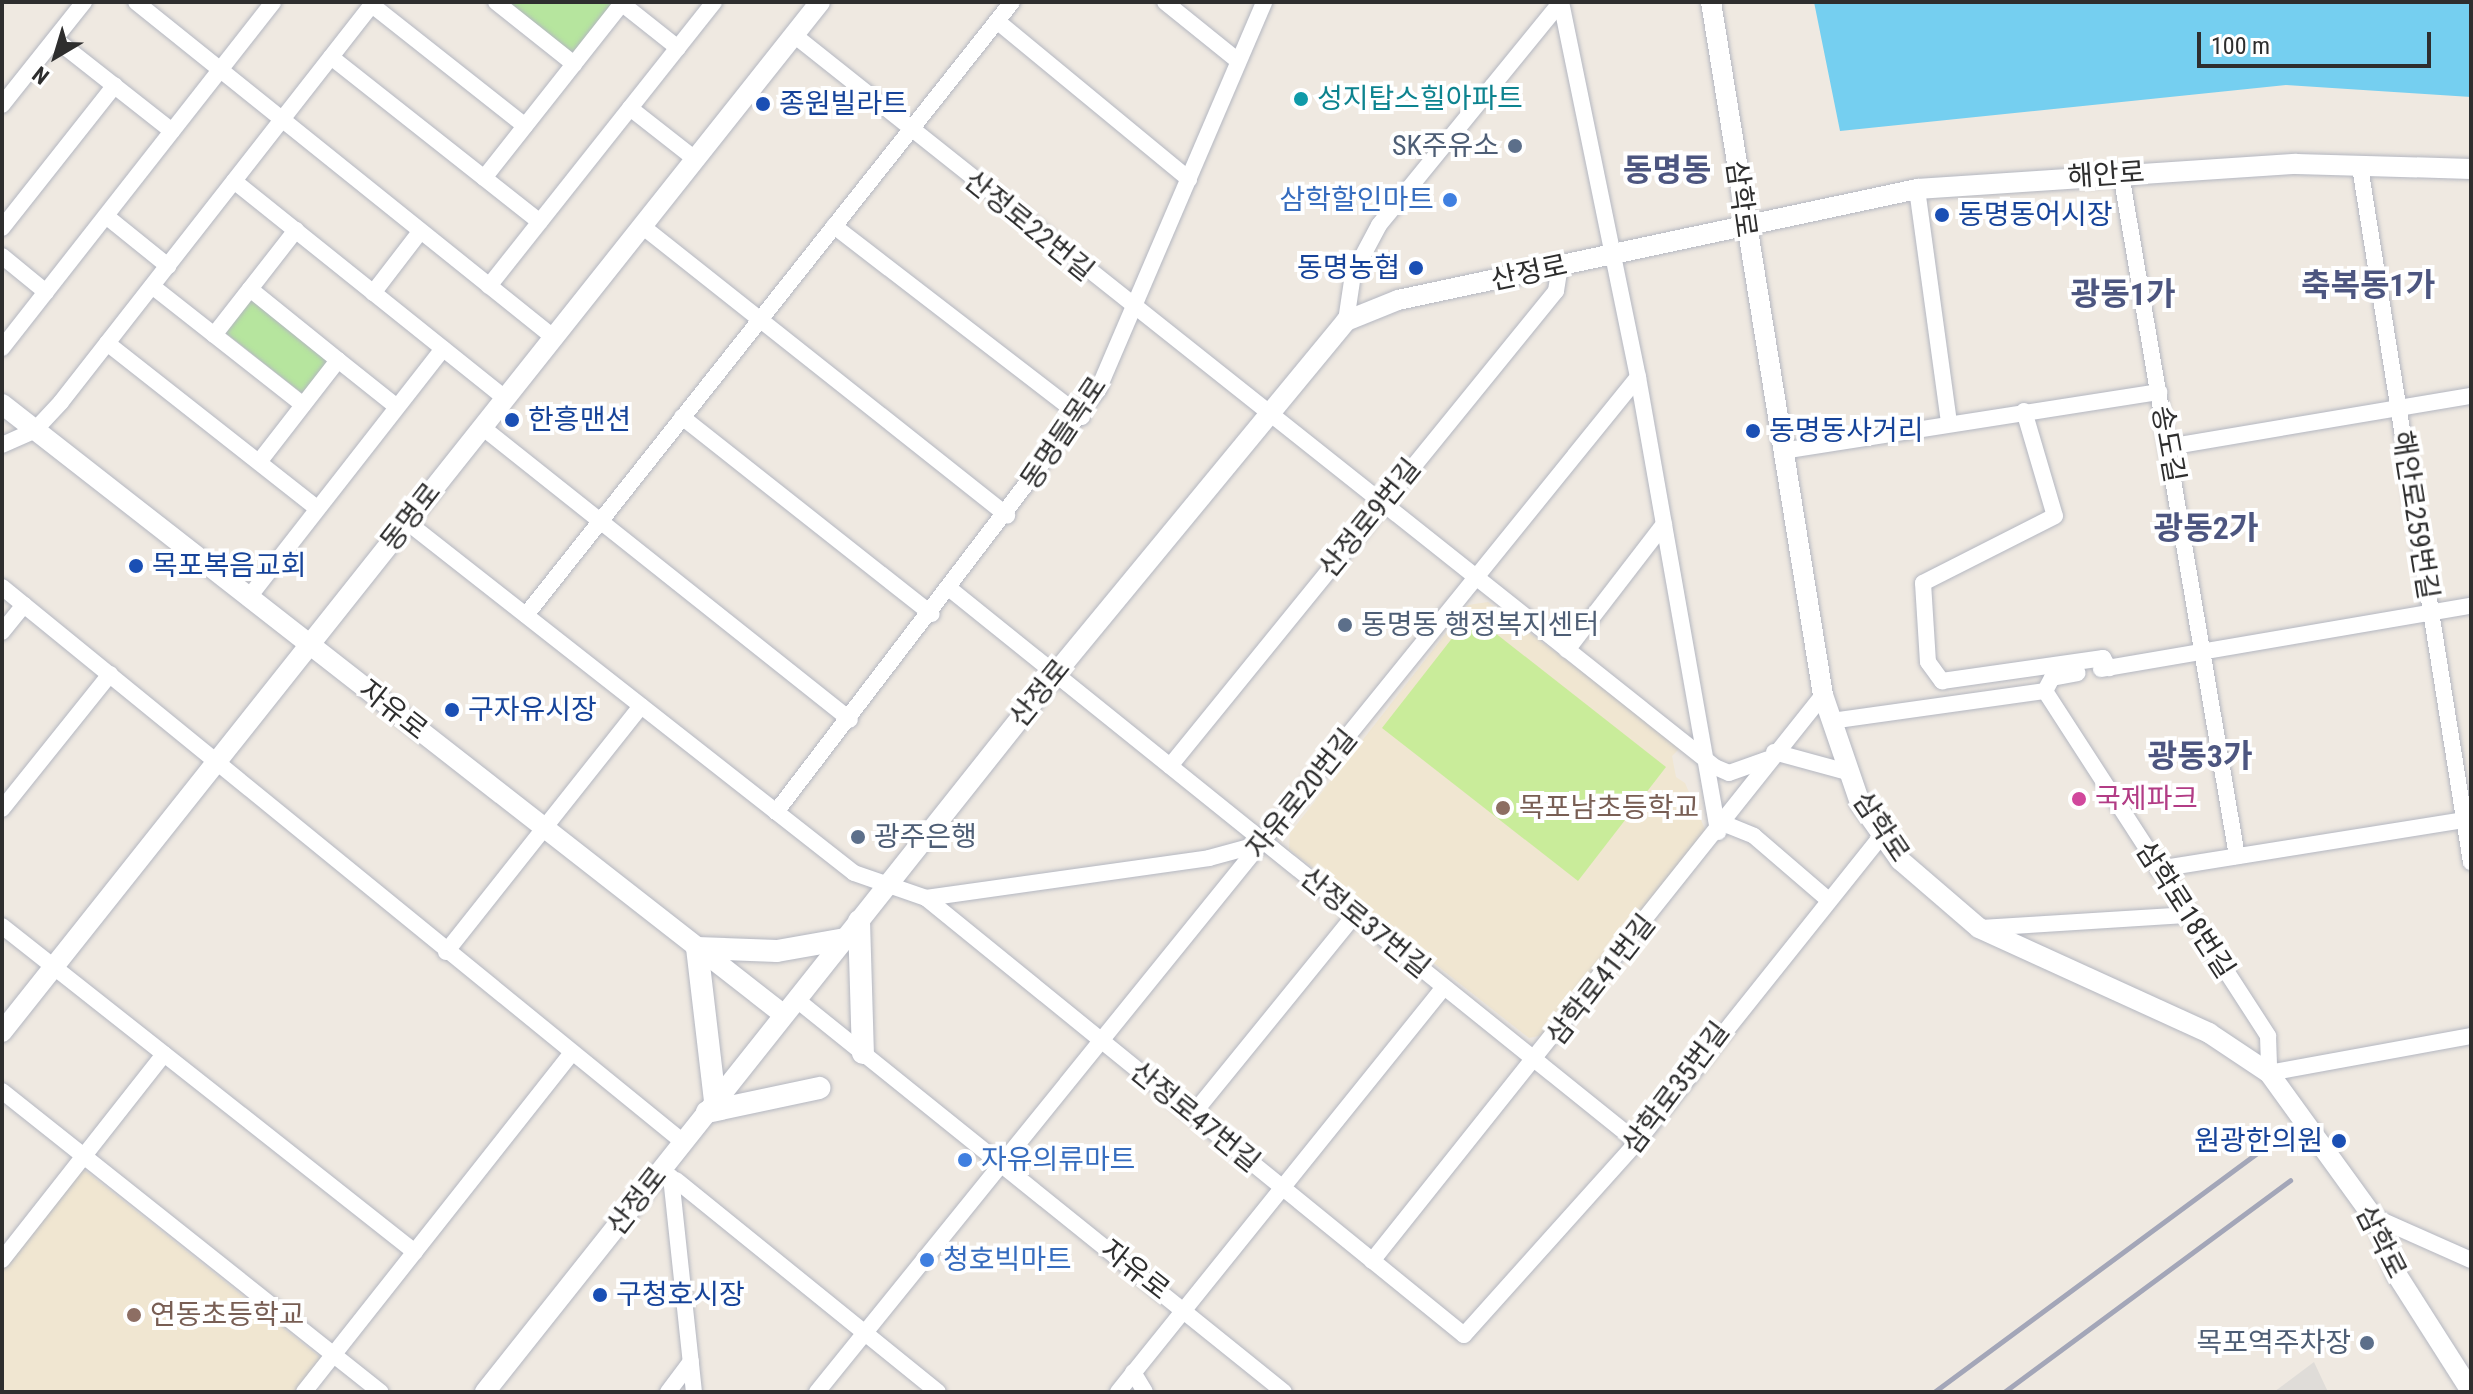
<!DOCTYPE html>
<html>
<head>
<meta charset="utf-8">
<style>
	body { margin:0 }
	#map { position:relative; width:2473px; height:1394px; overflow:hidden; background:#efe9e1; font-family:"Roboto Condensed","Noto Sans KR",sans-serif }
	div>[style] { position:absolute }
	.education>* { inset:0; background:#f0e6d1 }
	.green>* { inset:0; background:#b6e59e }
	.pitch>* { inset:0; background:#c9ec9a }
	.plaza>* { inset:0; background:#dfdcd8 }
	.water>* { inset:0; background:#75cff0 }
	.roads { filter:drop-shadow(0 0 2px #b4b7c1) drop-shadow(0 0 2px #b4b7c1) }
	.minor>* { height:16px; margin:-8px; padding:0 8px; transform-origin:8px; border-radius:8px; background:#fff }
	.tertiary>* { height:20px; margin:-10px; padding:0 10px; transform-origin:10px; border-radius:10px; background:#fff }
	.secondary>* { height:22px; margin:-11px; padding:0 11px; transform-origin:11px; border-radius:11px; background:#fff }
	.rail>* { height:5px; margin:-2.5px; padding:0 2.5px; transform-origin:2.5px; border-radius:2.5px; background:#a3a6b8 }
	.dots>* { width:22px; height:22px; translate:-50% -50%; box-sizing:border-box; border:4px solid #fff; border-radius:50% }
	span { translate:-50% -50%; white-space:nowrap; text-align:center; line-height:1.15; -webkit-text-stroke:8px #fff; paint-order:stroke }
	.culture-label { font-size:28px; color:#0d838f }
	.left { translate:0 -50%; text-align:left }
	.transit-label { font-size:28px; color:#164399 }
	.right { translate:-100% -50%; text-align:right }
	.service-label { font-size:28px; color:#4e5e75 }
	.street-label { font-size:28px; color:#2e2e2e }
	.shop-label { font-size:28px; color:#366cbe }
	.hotel-label { font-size:28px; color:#b23c85 }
	.education-label { font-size:28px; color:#785e54 }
	.quarter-label { font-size:32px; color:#4d5680; font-weight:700 }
	.frame { position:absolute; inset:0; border:4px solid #2e2e2e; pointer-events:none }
	.north { position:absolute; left:16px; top:16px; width:80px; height:80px; -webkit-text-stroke:6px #fff; paint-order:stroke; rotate:218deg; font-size:22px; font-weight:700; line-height:32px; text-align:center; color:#2e2e2e }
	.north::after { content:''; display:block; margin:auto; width:28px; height:36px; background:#2e2e2e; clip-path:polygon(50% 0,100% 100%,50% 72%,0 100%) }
	.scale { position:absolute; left:2197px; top:32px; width:234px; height:36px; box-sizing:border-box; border:4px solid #2e2e2e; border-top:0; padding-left:10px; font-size:24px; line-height:28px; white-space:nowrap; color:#2e2e2e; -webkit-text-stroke:6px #fff; paint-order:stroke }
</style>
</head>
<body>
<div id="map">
	<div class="education">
		<div style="clip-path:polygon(1488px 602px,1682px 746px,1672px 756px,1676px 777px,1685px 783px,1707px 834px,1543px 1035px,1529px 1038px,1289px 849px,1290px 833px,1468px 605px)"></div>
		<div style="clip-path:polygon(83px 1169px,321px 1358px,294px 1392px,2px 1392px,2px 1271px)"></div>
	</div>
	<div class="green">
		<div style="clip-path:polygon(504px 2px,613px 2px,573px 56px)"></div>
		<div style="clip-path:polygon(251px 296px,332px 361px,304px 395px,223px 331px)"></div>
	</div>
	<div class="pitch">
		<div style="clip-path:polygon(1471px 614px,1666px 767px,1578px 881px,1382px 728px)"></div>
	</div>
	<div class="plaza">
		<div style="clip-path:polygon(2314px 1362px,2328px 1392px,2274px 1392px)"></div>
	</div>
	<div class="water">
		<div style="clip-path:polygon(1814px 2px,2471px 2px,2471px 97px,2286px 85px,1840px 131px)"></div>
	</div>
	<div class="roads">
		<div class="minor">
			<div style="left:136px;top:2px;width:535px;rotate:38.78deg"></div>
			<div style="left:496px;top:2px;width:100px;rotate:38.5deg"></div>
			<div style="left:620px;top:2px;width:74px;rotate:38.4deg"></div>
			<div style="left:1165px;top:2px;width:94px;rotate:38.9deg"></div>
			<div style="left:1561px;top:2px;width:383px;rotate:78.4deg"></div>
			<div style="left:1638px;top:377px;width:462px;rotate:80deg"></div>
			<div style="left:372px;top:5px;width:195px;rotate:38.3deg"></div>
			<div style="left:997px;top:21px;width:249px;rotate:39.5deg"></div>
			<div style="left:794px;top:35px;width:1176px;rotate:38.48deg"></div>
			<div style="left:1715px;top:767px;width:15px;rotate:23deg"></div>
			<div style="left:1729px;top:773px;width:41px;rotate:-19.7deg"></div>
			<div style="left:55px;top:39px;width:149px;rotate:38.2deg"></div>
			<div style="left:331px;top:57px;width:266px;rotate:38.3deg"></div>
			<div style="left:2px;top:105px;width:132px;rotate:-51.5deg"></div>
			<div style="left:630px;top:108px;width:83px;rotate:38.1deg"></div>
			<div style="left:2360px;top:167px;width:704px;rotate:80.93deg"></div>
			<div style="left:2121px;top:174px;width:692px;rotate:80.35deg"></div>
			<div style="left:484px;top:178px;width:223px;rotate:-51.7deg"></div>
			<div style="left:234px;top:181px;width:347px;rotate:38.7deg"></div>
			<div style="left:1917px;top:189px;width:235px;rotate:82.2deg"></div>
			<div style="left:106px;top:216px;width:80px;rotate:38.9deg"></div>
			<div style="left:642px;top:226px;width:466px;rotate:38.4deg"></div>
			<div style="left:834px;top:226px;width:313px;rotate:37.6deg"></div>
			<div style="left:2px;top:228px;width:182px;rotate:-51.7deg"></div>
			<div style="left:2px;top:256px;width:57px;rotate:39.3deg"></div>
			<div style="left:152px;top:286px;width:192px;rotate:38.2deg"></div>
			<div style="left:489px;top:286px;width:362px;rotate:-51.6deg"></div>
			<div style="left:373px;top:293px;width:77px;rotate:-52.4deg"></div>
			<div style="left:1346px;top:321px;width:48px;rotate:-81.5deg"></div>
			<div style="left:1353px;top:274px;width:55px;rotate:-62deg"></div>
			<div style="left:1379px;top:225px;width:288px;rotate:-50.8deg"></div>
			<div style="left:214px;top:335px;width:58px;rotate:-52deg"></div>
			<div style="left:107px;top:343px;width:267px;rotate:38.2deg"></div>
			<div style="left:2px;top:348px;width:439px;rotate:-51.9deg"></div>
			<div style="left:338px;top:360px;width:75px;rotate:38.5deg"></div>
			<div style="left:2024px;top:411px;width:109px;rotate:73.6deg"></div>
			<div style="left:2055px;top:516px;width:148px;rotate:153.1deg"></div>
			<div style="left:1923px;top:583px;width:79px;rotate:86.4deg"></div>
			<div style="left:1928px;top:662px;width:24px;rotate:54deg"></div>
			<div style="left:1942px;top:681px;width:163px;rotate:-8.1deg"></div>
			<div style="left:2103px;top:658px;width:12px;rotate:59deg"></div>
			<div style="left:682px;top:417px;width:318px;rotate:38.3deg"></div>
			<div style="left:482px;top:427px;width:470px;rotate:38.5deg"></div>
			<div style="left:2px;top:445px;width:36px;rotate:-24deg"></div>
			<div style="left:35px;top:430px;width:38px;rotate:-47deg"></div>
			<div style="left:61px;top:402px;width:508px;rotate:-51.96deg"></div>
			<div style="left:2168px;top:447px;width:307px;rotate:-9.6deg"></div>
			<div style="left:1782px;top:451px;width:382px;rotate:-8.9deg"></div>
			<div style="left:259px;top:462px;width:129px;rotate:-52.2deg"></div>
			<div style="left:338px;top:360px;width:113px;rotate:-141.1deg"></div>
			<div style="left:250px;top:289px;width:75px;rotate:-52.1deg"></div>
			<div style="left:407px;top:522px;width:568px;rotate:38.14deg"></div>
			<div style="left:854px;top:873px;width:76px;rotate:19.1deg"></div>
			<div style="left:926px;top:898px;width:286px;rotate:-8deg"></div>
			<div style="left:1209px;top:858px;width:57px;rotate:-15.3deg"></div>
			<div style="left:2px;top:587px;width:879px;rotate:39.18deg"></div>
			<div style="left:950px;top:589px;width:882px;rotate:38.83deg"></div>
			<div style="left:249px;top:597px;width:315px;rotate:-52deg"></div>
			<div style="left:526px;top:615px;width:782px;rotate:-51.59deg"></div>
			<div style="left:2px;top:632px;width:35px;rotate:-51deg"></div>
			<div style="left:1567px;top:650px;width:159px;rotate:-52.4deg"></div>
			<div style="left:2101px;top:669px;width:375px;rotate:-9.7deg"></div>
			<div style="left:2045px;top:691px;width:411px;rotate:57.1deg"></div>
			<div style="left:2268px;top:1036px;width:37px;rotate:88deg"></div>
			<div style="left:2269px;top:1073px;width:205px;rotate:-10.4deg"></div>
			<div style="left:2045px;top:691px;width:15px;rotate:-62deg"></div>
			<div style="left:2052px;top:678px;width:26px;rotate:-11deg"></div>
			<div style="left:1831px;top:721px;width:216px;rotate:-8deg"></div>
			<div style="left:1774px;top:752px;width:76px;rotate:15.3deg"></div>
			<div style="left:1170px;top:766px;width:612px;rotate:-50.9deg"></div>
			<div style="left:1556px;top:291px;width:24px;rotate:-81deg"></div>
			<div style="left:2px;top:809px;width:173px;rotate:-51.3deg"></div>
			<div style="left:776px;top:812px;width:531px;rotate:-52.66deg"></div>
			<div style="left:1098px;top:390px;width:422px;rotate:-66.8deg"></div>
			<div style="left:1725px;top:824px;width:31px;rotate:22deg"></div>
			<div style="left:1754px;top:836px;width:94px;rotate:40.7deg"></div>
			<div style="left:2158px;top:869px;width:317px;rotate:-9.1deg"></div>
			<div style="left:926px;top:898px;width:693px;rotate:39.09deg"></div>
			<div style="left:1464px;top:1335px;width:259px;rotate:-48.1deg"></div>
			<div style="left:1637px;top:1142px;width:391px;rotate:-51.4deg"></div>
			<div style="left:2px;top:926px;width:526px;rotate:38.29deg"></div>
			<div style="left:1981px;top:928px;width:205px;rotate:-3.6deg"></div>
			<div style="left:446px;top:952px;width:314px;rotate:-51.6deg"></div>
			<div style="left:797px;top:1000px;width:625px;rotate:38.83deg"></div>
			<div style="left:2px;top:1091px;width:484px;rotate:38.5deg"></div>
			<div style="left:1193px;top:1114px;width:257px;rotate:-50.9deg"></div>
			<div style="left:671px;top:1177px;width:216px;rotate:83.9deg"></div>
			<div style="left:676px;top:1180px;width:337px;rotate:39deg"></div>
			<div style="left:2372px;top:1216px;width:108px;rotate:24deg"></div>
			<div style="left:2px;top:1260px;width:262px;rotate:-51.8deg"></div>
			<div style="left:1372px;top:1261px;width:724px;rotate:-51.45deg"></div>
			<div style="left:1133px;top:1372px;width:23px;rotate:59deg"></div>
			<div style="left:304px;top:1392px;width:432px;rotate:-51.7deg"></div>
			<div style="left:668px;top:1392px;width:38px;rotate:-53deg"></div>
			<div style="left:817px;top:1392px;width:1305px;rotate:-51.03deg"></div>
			<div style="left:1118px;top:1392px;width:520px;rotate:-51.17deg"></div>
		</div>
		<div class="tertiary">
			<div style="left:1711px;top:2px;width:702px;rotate:80.82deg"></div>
			<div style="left:1823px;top:695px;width:114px;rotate:71.1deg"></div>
			<div style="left:1860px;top:803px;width:70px;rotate:54.9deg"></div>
			<div style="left:1900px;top:860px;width:104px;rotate:40.7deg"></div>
			<div style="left:1979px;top:928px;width:253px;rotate:24.5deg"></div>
			<div style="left:2209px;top:1033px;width:72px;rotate:33.7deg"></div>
			<div style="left:2269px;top:1073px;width:188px;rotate:54.1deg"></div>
			<div style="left:2379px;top:1225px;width:53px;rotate:70.2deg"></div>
			<div style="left:2397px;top:1275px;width:138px;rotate:57.5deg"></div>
			<div style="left:2px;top:404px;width:992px;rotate:38deg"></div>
			<div style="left:2px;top:1032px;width:1315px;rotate:-51.54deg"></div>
			<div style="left:485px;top:1392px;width:918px;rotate:-51.54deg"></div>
			<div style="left:1056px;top:673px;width:456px;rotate:-50.5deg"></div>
			<div style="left:1346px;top:321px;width:56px;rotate:-22deg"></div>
			<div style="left:1398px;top:300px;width:531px;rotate:-12.07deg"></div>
			<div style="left:1917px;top:189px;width:380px;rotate:-3.8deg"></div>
			<div style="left:2296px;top:164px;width:175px;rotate:1.6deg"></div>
		</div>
		<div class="secondary">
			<div style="left:859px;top:921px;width:132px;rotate:88.3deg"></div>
			<div style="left:715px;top:1101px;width:154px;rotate:-96.7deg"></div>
			<div style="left:697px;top:948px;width:80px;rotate:2.1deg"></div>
			<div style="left:777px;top:951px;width:69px;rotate:-10deg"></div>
			<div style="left:707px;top:1112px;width:115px;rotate:-12.1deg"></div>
		</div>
	</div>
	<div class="rail">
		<div style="left:1934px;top:1392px;width:412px;rotate:-36.5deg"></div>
		<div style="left:2004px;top:1392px;width:356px;rotate:-36.5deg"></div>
	</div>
	<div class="dots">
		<div style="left:1301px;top:99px;background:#0f9aa8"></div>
		<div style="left:763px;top:104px;background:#1a4fb4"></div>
		<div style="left:1515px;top:146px;background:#5c6f8a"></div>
		<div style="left:1450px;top:200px;background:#3f7fe0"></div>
		<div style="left:1942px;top:215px;background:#1a4fb4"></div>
		<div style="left:1416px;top:268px;background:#1a4fb4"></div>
		<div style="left:512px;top:420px;background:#1a4fb4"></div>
		<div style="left:1753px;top:431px;background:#1a4fb4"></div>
		<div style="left:136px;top:566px;background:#1a4fb4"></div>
		<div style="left:1345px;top:625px;background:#5c6f8a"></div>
		<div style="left:452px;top:710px;background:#1a4fb4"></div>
		<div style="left:2079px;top:799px;background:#d1479c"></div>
		<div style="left:1503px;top:808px;background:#8d6e63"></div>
		<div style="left:858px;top:837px;background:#5c6f8a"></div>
		<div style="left:2339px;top:1141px;background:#1a4fb4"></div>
		<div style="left:965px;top:1160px;background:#3f7fe0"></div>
		<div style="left:927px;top:1260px;background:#3f7fe0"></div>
		<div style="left:600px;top:1295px;background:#1a4fb4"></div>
		<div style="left:134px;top:1315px;background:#8d6e63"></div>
		<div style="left:2367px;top:1343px;background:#5c6f8a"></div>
	</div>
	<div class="culture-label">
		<span class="left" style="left:1317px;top:99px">성지탑스힐아파트</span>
	</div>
	<div class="transit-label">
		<span class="left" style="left:779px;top:104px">종원빌라트</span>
		<span class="left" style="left:1958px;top:215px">동명동어시장</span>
		<span class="right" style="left:1400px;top:268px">동명농협</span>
		<span class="left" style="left:528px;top:420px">한흥맨션</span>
		<span class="left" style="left:1769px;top:431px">동명동사거리</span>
		<span class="left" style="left:152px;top:566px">목포복음교회</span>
		<span class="left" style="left:468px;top:710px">구자유시장</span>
		<span class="right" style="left:2323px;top:1141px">원광한의원</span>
		<span class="left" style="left:616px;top:1295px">구청호시장</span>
	</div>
	<div class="service-label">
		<span class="right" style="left:1499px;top:146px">SK주유소</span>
		<span class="left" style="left:1361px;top:625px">동명동 행정복지센터</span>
		<span class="left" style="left:874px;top:837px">광주은행</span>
		<span class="right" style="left:2351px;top:1343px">목포역주차장</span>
	</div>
	<div class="street-label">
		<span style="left:2106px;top:175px;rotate:-4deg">해안로</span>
		<span style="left:1741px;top:199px;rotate:82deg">삼학로</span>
		<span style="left:1029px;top:226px;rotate:39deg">산정로22번길</span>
		<span style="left:1529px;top:273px;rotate:-12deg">산정로</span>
		<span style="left:1064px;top:433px;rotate:-56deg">동명들목로</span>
		<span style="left:2168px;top:444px;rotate:80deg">송도길</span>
		<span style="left:2415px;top:515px;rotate:81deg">해안로259번길</span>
		<span style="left:411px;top:517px;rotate:-52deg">동명로</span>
		<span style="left:1370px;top:518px;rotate:-51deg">산정로9번길</span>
		<span style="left:1040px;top:693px;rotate:-51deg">산정로</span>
		<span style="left:393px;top:710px;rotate:38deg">자유로</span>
		<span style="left:1302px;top:794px;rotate:-51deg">자유로20번길</span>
		<span style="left:1881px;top:827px;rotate:56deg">삼학로</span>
		<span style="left:2185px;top:910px;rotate:57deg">삼학로18번길</span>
		<span style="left:1365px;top:923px;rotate:39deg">산정로37번길</span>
		<span style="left:1601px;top:980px;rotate:-52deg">삼학로41번길</span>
		<span style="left:1676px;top:1088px;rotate:-53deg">삼학로35번길</span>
		<span style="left:1195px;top:1117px;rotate:39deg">산정로47번길</span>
		<span style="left:637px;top:1201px;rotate:-52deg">산정로</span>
		<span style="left:2381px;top:1242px;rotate:63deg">삼학로</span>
		<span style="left:1135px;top:1270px;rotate:38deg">자유로</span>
	</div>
	<div class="shop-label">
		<span class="right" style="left:1434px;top:200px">삼학할인마트</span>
		<span class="left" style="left:981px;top:1160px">자유의류마트</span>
		<span class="left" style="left:943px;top:1260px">청호빅마트</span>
	</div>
	<div class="hotel-label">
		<span class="left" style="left:2095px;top:799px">국제파크</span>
	</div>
	<div class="education-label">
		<span class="left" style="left:1519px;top:808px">목포남초등학교</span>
		<span class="left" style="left:150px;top:1315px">연동초등학교</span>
	</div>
	<div class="quarter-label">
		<span style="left:1667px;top:170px">동명동</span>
		<span style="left:2368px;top:285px">축복동1가</span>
		<span style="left:2123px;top:294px">광동1가</span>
		<span style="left:2206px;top:528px">광동2가</span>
		<span style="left:2200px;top:756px">광동3가</span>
	</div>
	<div class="frame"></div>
	<div class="north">N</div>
	<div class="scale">100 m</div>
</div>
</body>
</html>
